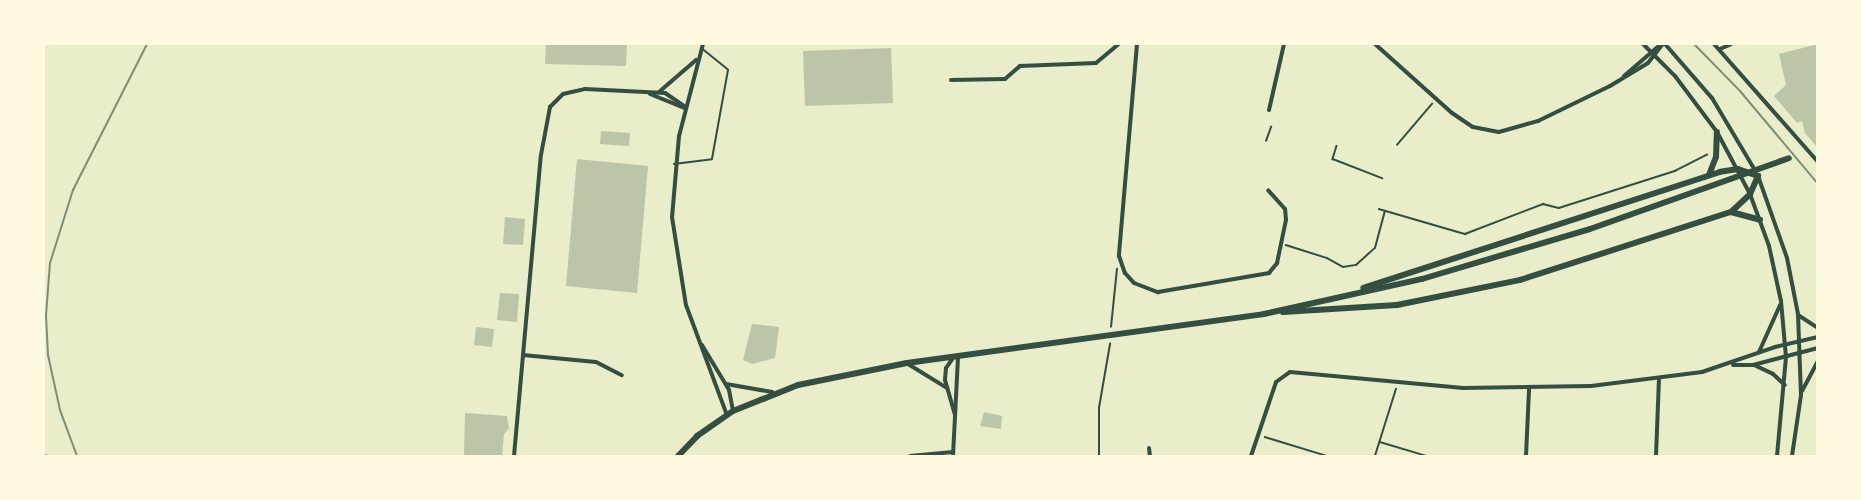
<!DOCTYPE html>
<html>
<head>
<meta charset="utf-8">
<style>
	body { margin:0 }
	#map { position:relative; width:1861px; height:500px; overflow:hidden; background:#e9edc9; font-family:"Fira Sans Condensed",sans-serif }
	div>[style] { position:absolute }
	.building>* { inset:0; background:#bcc5a7 }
	.path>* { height:1.5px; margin:-0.75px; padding:0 0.75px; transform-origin:0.75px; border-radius:0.75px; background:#344e41 }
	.service>* { height:1.5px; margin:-0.75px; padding:0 0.75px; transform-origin:0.75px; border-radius:0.75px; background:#344e41 }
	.minor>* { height:4px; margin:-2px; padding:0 2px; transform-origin:2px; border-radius:2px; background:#344e41 }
	.primary>* { height:6px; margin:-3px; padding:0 3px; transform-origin:3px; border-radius:3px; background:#344e41 }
	.rail>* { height:2px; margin:-1px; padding:0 1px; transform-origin:1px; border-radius:1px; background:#7c8e77 }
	span { translate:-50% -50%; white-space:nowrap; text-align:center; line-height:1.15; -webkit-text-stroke:4.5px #fefae0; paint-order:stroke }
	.frame { position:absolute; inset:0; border:45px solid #fefae0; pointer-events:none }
</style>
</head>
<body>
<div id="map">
	<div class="building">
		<div style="clip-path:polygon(546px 44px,627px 44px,626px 66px,545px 64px)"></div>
		<div style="clip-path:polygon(1818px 44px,1818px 148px,1805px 133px,1802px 121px,1797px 123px,1774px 96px,1786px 85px,1779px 54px)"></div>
		<div style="clip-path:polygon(891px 48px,893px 103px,805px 106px,803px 51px)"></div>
		<div style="clip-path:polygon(601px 131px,630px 133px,629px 146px,600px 144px)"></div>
		<div style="clip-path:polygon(577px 159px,648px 166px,637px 293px,566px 286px)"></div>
		<div style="clip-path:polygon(505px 217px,525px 219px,523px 245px,503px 244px)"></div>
		<div style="clip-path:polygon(500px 293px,519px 294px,517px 322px,497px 320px)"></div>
		<div style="clip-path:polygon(752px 324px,779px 327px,775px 358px,752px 364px,743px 360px)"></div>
		<div style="clip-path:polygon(476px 327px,494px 329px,492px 347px,474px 345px)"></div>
		<div style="clip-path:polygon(984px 412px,1002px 416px,1001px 429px,980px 426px)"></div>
		<div style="clip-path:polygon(465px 413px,507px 416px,509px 428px,504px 434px,502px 456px,464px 456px)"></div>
	</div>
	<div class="path">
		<div style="left:1266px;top:141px;width:15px;rotate:-70deg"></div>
		<div style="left:1397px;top:145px;width:54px;rotate:-49.5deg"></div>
		<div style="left:1337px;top:146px;width:14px;rotate:107deg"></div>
		<div style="left:1333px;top:159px;width:53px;rotate:21.2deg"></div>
		<div style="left:1379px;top:209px;width:90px;rotate:16.2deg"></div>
		<div style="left:1465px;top:234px;width:84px;rotate:-21deg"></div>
		<div style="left:1543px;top:204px;width:16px;rotate:14deg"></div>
		<div style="left:1559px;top:208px;width:122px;rotate:-17.7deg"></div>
		<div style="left:1675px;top:171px;width:36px;rotate:-27deg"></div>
		<div style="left:1286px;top:245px;width:43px;rotate:17.6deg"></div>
		<div style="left:1327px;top:258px;width:18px;rotate:29deg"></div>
		<div style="left:1343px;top:267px;width:13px;rotate:-9deg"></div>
		<div style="left:1356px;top:265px;width:25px;rotate:-42deg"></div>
		<div style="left:1375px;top:248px;width:38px;rotate:-75deg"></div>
		<div style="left:1111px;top:327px;width:58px;rotate:-84.1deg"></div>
		<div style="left:1265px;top:437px;width:65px;rotate:17deg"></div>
		<div style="left:1380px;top:442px;width:49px;rotate:16.6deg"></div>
		<div style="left:1099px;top:456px;width:48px;rotate:-90deg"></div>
		<div style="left:1099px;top:408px;width:65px;rotate:-80.2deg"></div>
		<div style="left:1375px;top:456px;width:70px;rotate:-72.6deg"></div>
	</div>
	<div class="service">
		<div style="left:674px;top:164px;width:38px;rotate:-7deg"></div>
		<div style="left:712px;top:159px;width:90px;rotate:-79.8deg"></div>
		<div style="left:728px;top:70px;width:33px;rotate:-141deg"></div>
	</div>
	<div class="minor">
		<div style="left:703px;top:44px;width:95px;rotate:104.6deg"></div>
		<div style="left:679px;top:136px;width:81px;rotate:94.9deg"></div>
		<div style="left:672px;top:217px;width:89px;rotate:81deg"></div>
		<div style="left:686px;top:305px;width:117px;rotate:69.6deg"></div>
		<div style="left:1137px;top:44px;width:213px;rotate:94.9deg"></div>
		<div style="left:1119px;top:256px;width:18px;rotate:71deg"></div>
		<div style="left:1125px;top:273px;width:13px;rotate:48deg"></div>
		<div style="left:1134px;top:283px;width:26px;rotate:21deg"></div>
		<div style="left:1158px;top:292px;width:113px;rotate:-9.7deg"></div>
		<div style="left:1269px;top:273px;width:13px;rotate:-51deg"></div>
		<div style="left:1277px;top:263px;width:44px;rotate:-78.2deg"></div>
		<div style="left:1286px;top:220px;width:11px;rotate:-95deg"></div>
		<div style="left:1285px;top:209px;width:25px;rotate:-132deg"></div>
		<div style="left:1375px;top:44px;width:103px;rotate:41.9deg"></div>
		<div style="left:1452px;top:113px;width:25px;rotate:34deg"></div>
		<div style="left:1473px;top:127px;width:26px;rotate:11deg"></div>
		<div style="left:1499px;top:132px;width:41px;rotate:-15.8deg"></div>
		<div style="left:1538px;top:121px;width:80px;rotate:-25.9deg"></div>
		<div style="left:1610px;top:86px;width:44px;rotate:-31.2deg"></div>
		<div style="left:1648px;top:63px;width:24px;rotate:-52deg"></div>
		<div style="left:1643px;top:44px;width:45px;rotate:45deg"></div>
		<div style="left:1675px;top:76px;width:70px;rotate:53.1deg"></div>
		<div style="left:1717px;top:132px;width:70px;rotate:62deg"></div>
		<div style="left:1750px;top:194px;width:55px;rotate:69.9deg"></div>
		<div style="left:1769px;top:246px;width:56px;rotate:77.7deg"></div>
		<div style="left:1781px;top:301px;width:56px;rotate:84.9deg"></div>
		<div style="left:1786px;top:357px;width:99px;rotate:95.2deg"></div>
		<div style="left:1665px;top:44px;width:72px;rotate:49deg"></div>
		<div style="left:1712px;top:98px;width:84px;rotate:59.2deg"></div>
		<div style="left:1714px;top:44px;width:157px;rotate:48.6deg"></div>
		<div style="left:1720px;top:49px;width:12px;rotate:-24deg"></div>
		<div style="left:1624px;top:76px;width:49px;rotate:-40.9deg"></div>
		<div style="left:951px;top:80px;width:54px;rotate:-1.1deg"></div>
		<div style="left:1005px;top:79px;width:20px;rotate:-41deg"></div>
		<div style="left:1020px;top:66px;width:76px;rotate:-2.3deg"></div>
		<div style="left:1096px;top:63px;width:30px;rotate:-40deg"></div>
		<div style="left:659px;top:92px;width:49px;rotate:-40.9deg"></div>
		<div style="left:650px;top:94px;width:37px;rotate:22deg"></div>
		<div style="left:1269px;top:110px;width:68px;rotate:-77.2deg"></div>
		<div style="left:1758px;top:176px;width:87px;rotate:70.5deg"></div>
		<div style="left:1787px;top:258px;width:57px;rotate:78.9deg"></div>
		<div style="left:1798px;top:314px;width:81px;rotate:87.9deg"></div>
		<div style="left:1801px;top:395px;width:62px;rotate:98.4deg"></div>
		<div style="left:1798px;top:315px;width:24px;rotate:33deg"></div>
		<div style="left:702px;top:345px;width:52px;rotate:59deg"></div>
		<div style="left:729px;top:390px;width:21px;rotate:79deg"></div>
		<div style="left:1759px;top:352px;width:51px;rotate:-65.9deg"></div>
		<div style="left:523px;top:355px;width:73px;rotate:5.5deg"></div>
		<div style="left:596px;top:362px;width:29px;rotate:27deg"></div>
		<div style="left:953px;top:358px;width:12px;rotate:125deg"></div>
		<div style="left:946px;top:368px;width:12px;rotate:95deg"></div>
		<div style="left:945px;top:380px;width:35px;rotate:74deg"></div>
		<div style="left:908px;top:364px;width:46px;rotate:31.6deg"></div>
		<div style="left:1733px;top:365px;width:20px"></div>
		<div style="left:1753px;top:365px;width:67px;rotate:-14.7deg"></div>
		<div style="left:1754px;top:365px;width:21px;rotate:25deg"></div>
		<div style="left:1773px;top:374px;width:16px;rotate:43deg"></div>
		<div style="left:726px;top:384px;width:47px;rotate:9.9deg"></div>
		<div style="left:1802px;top:391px;width:34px;rotate:-62deg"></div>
		<div style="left:1149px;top:448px;width:8px;rotate:83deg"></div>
		<div style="left:514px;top:456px;width:302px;rotate:-84.9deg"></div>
		<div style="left:541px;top:155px;width:49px;rotate:-79.4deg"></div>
		<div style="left:550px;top:107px;width:18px;rotate:-45deg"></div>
		<div style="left:563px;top:94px;width:23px;rotate:-13deg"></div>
		<div style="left:585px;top:89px;width:80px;rotate:2.9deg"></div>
		<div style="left:665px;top:93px;width:23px;rotate:34deg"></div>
		<div style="left:910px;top:456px;width:43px;rotate:-5.3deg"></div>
		<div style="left:953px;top:456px;width:98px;rotate:-87.1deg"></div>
		<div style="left:1251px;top:456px;width:78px;rotate:-71.3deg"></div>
		<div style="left:1276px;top:382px;width:17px;rotate:-36deg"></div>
		<div style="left:1290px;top:372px;width:174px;rotate:5.3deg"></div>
		<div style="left:1463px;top:388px;width:128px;rotate:-0.9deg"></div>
		<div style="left:1591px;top:386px;width:112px;rotate:-7.2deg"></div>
		<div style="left:1702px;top:372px;width:77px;rotate:-18.9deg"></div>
		<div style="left:1775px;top:347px;width:44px;rotate:-13.1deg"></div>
		<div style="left:1526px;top:456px;width:67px;rotate:-87.4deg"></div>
		<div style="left:1656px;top:456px;width:78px;rotate:-87.8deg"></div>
	</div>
	<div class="primary">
		<div style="left:1709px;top:175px;width:19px;rotate:-69deg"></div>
		<div style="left:1716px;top:157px;width:25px;rotate:-88deg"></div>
		<div style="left:1731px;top:212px;width:30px;rotate:15deg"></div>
		<div style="left:1283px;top:312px;width:114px;rotate:-3.5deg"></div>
		<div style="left:1397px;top:305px;width:126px;rotate:-11.5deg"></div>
		<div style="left:1520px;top:280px;width:222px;rotate:-17.9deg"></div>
		<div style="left:1731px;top:212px;width:26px;rotate:-43deg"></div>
		<div style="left:1750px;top:194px;width:20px;rotate:-66deg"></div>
		<div style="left:1758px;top:176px;width:21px;rotate:-161deg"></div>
		<div style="left:1738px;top:169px;width:18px;rotate:171deg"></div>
		<div style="left:1720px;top:172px;width:375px;rotate:162deg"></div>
		<div style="left:678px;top:456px;width:28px;rotate:-46deg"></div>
		<div style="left:697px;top:436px;width:44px;rotate:-34.8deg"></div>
		<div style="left:733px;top:411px;width:70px;rotate:-21.8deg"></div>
		<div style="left:798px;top:385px;width:111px;rotate:-11.4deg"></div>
		<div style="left:907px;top:363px;width:360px;rotate:-7.8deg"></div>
		<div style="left:1264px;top:314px;width:162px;rotate:-12.5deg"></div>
		<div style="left:1422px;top:279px;width:175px;rotate:-16.6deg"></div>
		<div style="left:1590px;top:229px;width:211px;rotate:-19.6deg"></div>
	</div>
	<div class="rail">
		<div style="left:1694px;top:44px;width:66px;rotate:45.6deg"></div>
		<div style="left:1740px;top:91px;width:121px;rotate:50deg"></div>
		<div style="left:44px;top:455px;width:5px;rotate:11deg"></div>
		<div style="left:77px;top:456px;width:49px;rotate:-110.3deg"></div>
		<div style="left:60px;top:410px;width:56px;rotate:-102.3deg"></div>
		<div style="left:48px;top:355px;width:40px;rotate:-92.9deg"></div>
		<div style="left:46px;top:315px;width:52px;rotate:-85.6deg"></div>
		<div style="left:50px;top:263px;width:77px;rotate:-72.5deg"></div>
		<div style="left:73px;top:190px;width:164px;rotate:-63.1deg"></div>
	</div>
	<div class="frame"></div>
</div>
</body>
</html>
